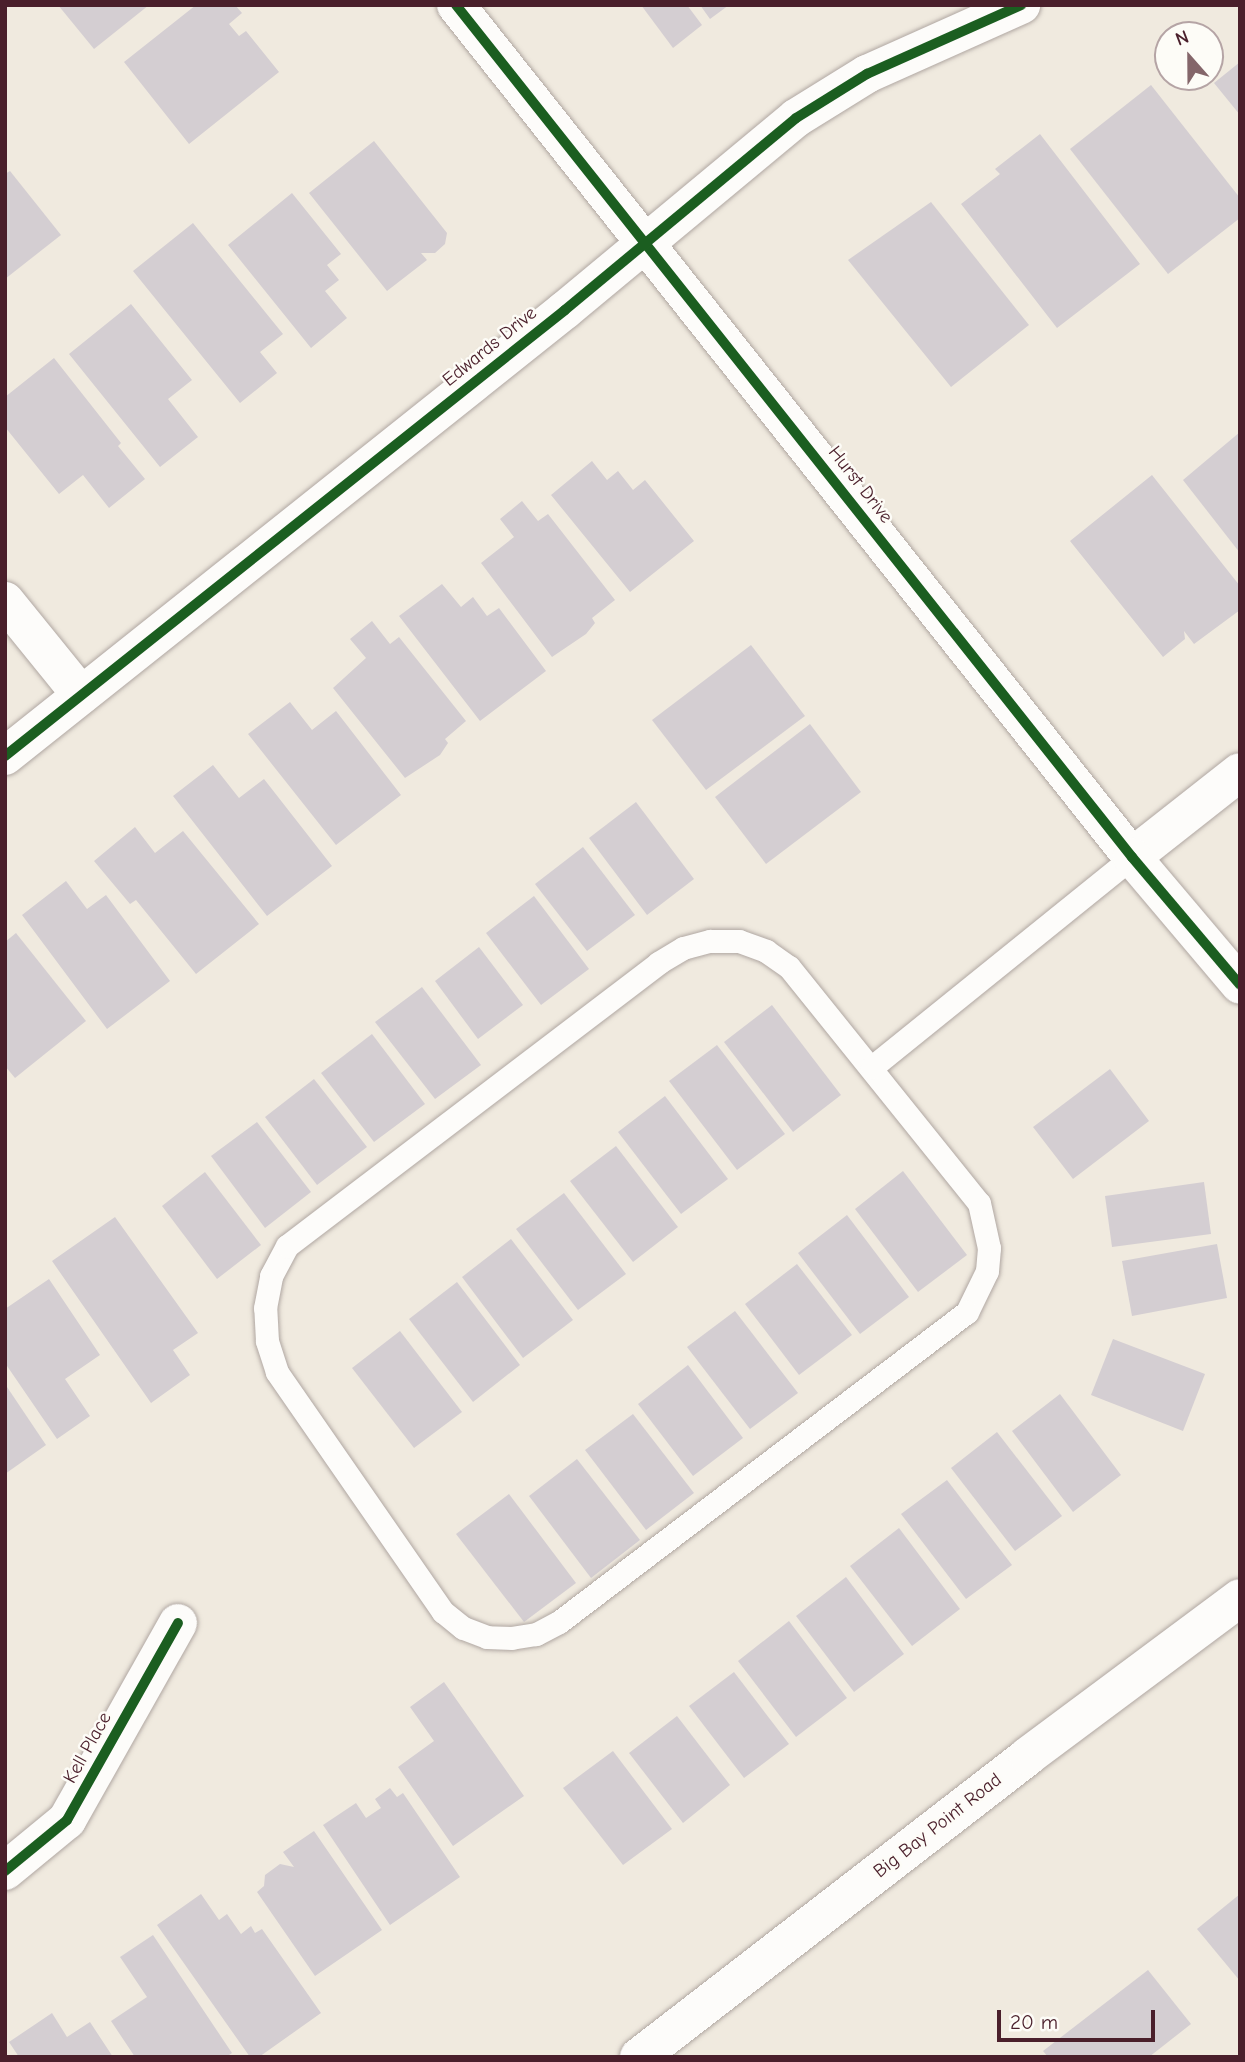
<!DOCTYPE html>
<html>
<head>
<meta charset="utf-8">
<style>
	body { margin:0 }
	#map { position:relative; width:1245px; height:2062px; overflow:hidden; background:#f0eadf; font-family:"Comic Neue",sans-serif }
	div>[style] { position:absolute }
	.building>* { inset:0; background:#d4ced2 }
	.roads { filter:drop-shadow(0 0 2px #b0a7a2) drop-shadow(0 0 2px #b0a7a2) }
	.service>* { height:23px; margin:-11.5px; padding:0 11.5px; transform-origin:11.5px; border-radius:11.5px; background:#fdfcfa }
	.minor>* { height:38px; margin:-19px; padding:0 19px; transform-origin:19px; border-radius:19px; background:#fdfcfa }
	.tertiary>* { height:38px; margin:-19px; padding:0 19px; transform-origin:19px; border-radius:19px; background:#fdfcfa }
	.primary>* { height:38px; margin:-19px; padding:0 19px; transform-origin:19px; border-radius:19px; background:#fdfcfa }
	.cycleway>* { height:10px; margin:-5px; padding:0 5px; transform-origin:5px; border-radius:5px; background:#1b5e20 }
	span { translate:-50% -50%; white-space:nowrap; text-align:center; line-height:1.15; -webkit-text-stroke:5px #fdfcf7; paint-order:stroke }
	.street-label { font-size:19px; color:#4a1f2b }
	.frame { position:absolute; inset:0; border:7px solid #4a1f2b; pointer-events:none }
	.north { position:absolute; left:1154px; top:21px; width:70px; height:70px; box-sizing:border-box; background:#fdfcf7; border:2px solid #b5a4a5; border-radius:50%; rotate:339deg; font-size:19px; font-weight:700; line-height:28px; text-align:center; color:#4a1f2b }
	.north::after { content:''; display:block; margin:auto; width:24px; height:32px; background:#84666a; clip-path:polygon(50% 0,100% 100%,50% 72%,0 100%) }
	.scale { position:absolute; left:997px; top:2010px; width:158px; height:32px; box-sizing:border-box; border:4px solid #4a1f2b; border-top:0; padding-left:9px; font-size:21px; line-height:24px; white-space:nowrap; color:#4a1f2b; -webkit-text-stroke:5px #fdfcf7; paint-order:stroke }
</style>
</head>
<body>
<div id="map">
	<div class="building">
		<div style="clip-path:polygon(58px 5px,149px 5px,94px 49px)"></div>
		<div style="clip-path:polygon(196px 5px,235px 5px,242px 13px,229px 24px,239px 36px,246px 31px,279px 72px,189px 144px,124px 62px)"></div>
		<div style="clip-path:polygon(641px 5px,687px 5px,702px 25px,673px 48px)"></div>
		<div style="clip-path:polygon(700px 5px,729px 5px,710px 19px)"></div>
		<div style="clip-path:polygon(1240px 62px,1240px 115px,1214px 83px)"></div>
		<div style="clip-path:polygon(1151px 85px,1240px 198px,1240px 218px,1168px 274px,1070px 149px)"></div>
		<div style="clip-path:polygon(1040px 134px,1140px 264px,1057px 328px,961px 204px,1000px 174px,995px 169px)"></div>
		<div style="clip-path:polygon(374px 141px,447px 233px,445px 244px,435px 253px,421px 253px,427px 260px,387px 291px,309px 193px)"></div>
		<div style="clip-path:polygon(10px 171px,61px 235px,5px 279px,5px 174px)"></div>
		<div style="clip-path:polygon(292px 193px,341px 254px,327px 265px,339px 280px,325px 291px,347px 318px,311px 348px,228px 245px)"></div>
		<div style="clip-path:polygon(931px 202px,1029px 325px,951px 387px,848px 260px)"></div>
		<div style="clip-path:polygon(193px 223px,283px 334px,260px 352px,277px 373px,240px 403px,133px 271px)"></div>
		<div style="clip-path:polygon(131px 304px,192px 380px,168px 399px,198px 437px,160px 467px,69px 354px)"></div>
		<div style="clip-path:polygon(54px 358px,121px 443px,118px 446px,145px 479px,109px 508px,83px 475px,59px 494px,5px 427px,5px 397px)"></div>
		<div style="clip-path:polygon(1240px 432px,1240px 553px,1183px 480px)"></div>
		<div style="clip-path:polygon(592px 461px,607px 480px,618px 471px,633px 490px,645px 480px,694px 541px,630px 592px,551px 495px)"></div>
		<div style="clip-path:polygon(1152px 475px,1240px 586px,1240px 610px,1194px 644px,1184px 631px,1185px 639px,1163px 657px,1070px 541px)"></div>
		<div style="clip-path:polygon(522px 501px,538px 521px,548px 514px,615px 600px,592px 618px,595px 623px,586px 634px,552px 657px,481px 563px,514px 537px,500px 519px)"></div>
		<div style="clip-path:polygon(442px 584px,461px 607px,473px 597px,487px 616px,499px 608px,546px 671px,480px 721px,399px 616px)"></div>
		<div style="clip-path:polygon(372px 621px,390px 644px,399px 637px,466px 721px,445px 739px,448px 743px,440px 755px,405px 778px,333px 688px,366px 658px,350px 639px)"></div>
		<div style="clip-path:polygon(751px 645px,805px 716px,706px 790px,652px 720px)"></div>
		<div style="clip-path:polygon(290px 702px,312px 730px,336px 711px,401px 795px,336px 845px,248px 734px)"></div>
		<div style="clip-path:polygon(810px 724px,861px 792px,766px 864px,715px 797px)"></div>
		<div style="clip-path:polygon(213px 765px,239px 798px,264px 779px,332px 866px,267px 916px,173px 796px)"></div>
		<div style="clip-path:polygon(636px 802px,694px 879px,647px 915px,589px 838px)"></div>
		<div style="clip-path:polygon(135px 827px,155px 853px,183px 831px,259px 924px,196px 974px,136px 900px,130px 904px,94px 861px)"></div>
		<div style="clip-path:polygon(583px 847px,635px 915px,587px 951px,535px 884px)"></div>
		<div style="clip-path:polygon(66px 881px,87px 909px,106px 895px,170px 981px,107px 1029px,22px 915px)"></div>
		<div style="clip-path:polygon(534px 896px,589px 969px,541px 1005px,486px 933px)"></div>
		<div style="clip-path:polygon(16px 933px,86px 1021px,15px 1078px,5px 1066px,5px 942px)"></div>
		<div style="clip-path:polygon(479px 947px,523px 1005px,478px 1039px,435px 981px)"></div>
		<div style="clip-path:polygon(422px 987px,481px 1065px,435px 1099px,375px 1022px)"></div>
		<div style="clip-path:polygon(772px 1005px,841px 1095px,793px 1132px,724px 1042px)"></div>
		<div style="clip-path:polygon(372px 1034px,425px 1104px,374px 1142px,321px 1073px)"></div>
		<div style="clip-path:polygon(717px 1045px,785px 1134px,737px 1170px,669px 1081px)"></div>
		<div style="clip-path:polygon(1110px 1069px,1149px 1121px,1073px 1179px,1033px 1127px)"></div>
		<div style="clip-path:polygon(314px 1079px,367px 1147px,317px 1185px,265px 1117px)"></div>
		<div style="clip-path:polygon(665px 1096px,728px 1179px,681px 1214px,618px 1132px)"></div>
		<div style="clip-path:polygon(257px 1122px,311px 1192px,265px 1228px,211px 1156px)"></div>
		<div style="clip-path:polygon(616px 1146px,678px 1227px,633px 1262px,570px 1181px)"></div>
		<div style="clip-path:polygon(903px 1171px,967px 1255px,918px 1292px,855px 1209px)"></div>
		<div style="clip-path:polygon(205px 1172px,261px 1245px,217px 1279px,162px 1206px)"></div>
		<div style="clip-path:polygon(1204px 1182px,1211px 1234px,1112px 1247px,1105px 1196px)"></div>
		<div style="clip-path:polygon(564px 1193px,626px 1274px,578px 1310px,516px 1229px)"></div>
		<div style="clip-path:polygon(847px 1215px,909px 1297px,860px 1334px,798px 1253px)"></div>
		<div style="clip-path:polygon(115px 1217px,198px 1333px,173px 1350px,190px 1375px,151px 1403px,52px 1261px)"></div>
		<div style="clip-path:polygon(511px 1239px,573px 1320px,523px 1358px,462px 1277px)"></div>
		<div style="clip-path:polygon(1217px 1244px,1227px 1298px,1132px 1316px,1122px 1261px)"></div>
		<div style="clip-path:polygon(797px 1264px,852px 1335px,799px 1375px,745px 1304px)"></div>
		<div style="clip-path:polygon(49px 1279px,100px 1355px,65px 1379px,90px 1416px,57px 1439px,5px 1363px,5px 1309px)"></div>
		<div style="clip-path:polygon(457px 1282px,520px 1365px,473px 1402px,409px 1319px)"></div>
		<div style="clip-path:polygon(735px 1311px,798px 1393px,750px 1429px,687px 1347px)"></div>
		<div style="clip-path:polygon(400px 1331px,462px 1412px,414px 1448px,352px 1368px)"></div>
		<div style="clip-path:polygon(1113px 1339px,1205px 1374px,1183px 1431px,1091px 1395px)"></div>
		<div style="clip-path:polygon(688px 1365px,743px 1438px,693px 1476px,638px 1404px)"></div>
		<div style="clip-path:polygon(5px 1384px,46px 1445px,5px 1474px)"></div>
		<div style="clip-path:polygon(1060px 1394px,1121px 1475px,1073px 1512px,1012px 1431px)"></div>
		<div style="clip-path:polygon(633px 1414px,694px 1493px,646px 1530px,585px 1450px)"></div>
		<div style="clip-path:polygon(997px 1432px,1062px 1516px,1015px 1551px,951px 1468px)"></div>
		<div style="clip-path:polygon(577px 1459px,640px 1540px,591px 1578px,529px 1496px)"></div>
		<div style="clip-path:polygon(947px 1480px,1012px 1565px,966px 1599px,901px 1514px)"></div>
		<div style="clip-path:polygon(509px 1494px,576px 1583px,524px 1622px,456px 1534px)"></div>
		<div style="clip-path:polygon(899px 1528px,960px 1609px,912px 1646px,850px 1566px)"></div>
		<div style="clip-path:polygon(846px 1577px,904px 1654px,854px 1692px,796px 1616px)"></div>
		<div style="clip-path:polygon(789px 1621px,847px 1698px,796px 1737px,738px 1661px)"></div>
		<div style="clip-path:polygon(734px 1672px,789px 1744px,744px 1778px,689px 1706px)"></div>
		<div style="clip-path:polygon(444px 1682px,524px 1796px,453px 1846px,398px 1767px,434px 1741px,410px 1707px)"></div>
		<div style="clip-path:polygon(677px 1716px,730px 1785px,683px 1823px,629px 1753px)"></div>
		<div style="clip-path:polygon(613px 1751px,672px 1829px,623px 1865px,563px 1788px)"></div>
		<div style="clip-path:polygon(390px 1788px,397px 1797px,403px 1793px,460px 1877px,390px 1925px,323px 1825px,356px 1803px,366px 1818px,381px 1808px,375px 1799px)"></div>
		<div style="clip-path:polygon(314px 1831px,382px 1930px,315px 1976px,257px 1892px,264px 1886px,265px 1875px,280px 1864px,294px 1867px,283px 1852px)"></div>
		<div style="clip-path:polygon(201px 1894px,219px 1920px,227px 1914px,241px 1934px,251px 1926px,255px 1933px,262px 1929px,321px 2013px,259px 2057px,250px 2057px,157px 1925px)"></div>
		<div style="clip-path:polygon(1240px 1894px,1240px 1981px,1197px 1929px)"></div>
		<div style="clip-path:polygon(153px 1935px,232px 2053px,226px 2057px,135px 2057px,111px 2021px,147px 1997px,120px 1957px)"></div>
		<div style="clip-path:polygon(1148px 1970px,1191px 2024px,1149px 2057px,1048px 2057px,1043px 2051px)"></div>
		<div style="clip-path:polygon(52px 2013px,67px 2037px,90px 2022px,113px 2057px,19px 2057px,9px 2042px)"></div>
	</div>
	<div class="roads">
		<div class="service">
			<div style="left:710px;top:941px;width:29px"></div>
			<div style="left:739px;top:941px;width:29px;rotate:20deg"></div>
			<div style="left:766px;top:951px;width:28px;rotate:35deg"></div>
			<div style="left:789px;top:967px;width:303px;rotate:51.2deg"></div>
			<div style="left:979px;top:1203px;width:46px;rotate:77.5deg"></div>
			<div style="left:989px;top:1248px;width:23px;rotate:95deg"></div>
			<div style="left:987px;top:1271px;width:46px;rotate:116deg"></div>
			<div style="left:967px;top:1312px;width:512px;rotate:142.77deg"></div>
			<div style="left:559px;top:1622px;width:26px;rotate:152deg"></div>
			<div style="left:536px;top:1634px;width:24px;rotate:171deg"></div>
			<div style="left:512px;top:1638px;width:25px;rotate:-178deg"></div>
			<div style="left:487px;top:1637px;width:26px;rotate:-159deg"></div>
			<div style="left:463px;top:1628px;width:26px;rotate:-141deg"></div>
			<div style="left:443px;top:1612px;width:292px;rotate:-124.7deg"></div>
			<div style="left:277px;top:1372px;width:33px;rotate:-108deg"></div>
			<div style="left:267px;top:1341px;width:33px;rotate:-93deg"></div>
			<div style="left:265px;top:1308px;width:33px;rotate:-79deg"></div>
			<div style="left:271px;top:1276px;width:34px;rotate:-62deg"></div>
			<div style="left:287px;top:1246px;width:467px;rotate:-37.3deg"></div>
			<div style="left:658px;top:963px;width:29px;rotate:-31deg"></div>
			<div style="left:683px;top:948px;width:28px;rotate:-15deg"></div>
			<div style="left:872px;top:1067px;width:334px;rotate:-38.9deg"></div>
		</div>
		<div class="minor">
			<div style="left:5px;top:601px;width:121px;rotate:51deg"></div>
			<div style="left:5px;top:756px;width:716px;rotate:-38.53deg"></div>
			<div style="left:565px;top:310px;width:300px;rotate:-39.7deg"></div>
			<div style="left:796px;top:118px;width:84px;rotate:-31.8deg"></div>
			<div style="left:867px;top:74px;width:169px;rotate:-24.1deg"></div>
			<div style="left:1132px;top:857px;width:137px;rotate:-38.2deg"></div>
			<div style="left:5px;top:1871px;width:80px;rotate:-39.4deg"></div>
			<div style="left:67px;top:1820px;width:226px;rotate:-60.6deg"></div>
		</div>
		<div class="tertiary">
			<div style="left:456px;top:5px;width:1088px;rotate:51.57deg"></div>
			<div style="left:1132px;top:857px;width:167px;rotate:49.8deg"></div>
		</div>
		<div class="primary">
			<div style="left:639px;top:2057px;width:492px;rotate:-37.7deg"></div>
			<div style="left:1028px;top:1756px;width:264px;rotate:-36.7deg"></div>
		</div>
	</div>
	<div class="cycleway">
		<div style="left:456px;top:5px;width:1088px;rotate:51.57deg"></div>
		<div style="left:1132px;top:857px;width:167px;rotate:49.8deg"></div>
		<div style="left:5px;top:756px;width:716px;rotate:-38.53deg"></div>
		<div style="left:565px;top:310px;width:300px;rotate:-39.7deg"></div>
		<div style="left:796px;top:118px;width:84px;rotate:-31.8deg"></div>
		<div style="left:867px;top:74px;width:169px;rotate:-24.1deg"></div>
		<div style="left:5px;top:1871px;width:80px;rotate:-39.4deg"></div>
		<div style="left:67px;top:1820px;width:226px;rotate:-60.6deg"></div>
	</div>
	<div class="street-label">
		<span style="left:490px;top:347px;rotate:-39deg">Edwards Drive</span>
		<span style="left:860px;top:485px;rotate:52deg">Hurst Drive</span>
		<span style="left:88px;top:1748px;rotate:-61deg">Kell Place</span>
		<span style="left:938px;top:1826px;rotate:-38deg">Big Bay Point Road</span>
	</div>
	<div class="frame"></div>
	<div class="north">N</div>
	<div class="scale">20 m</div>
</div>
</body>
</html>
